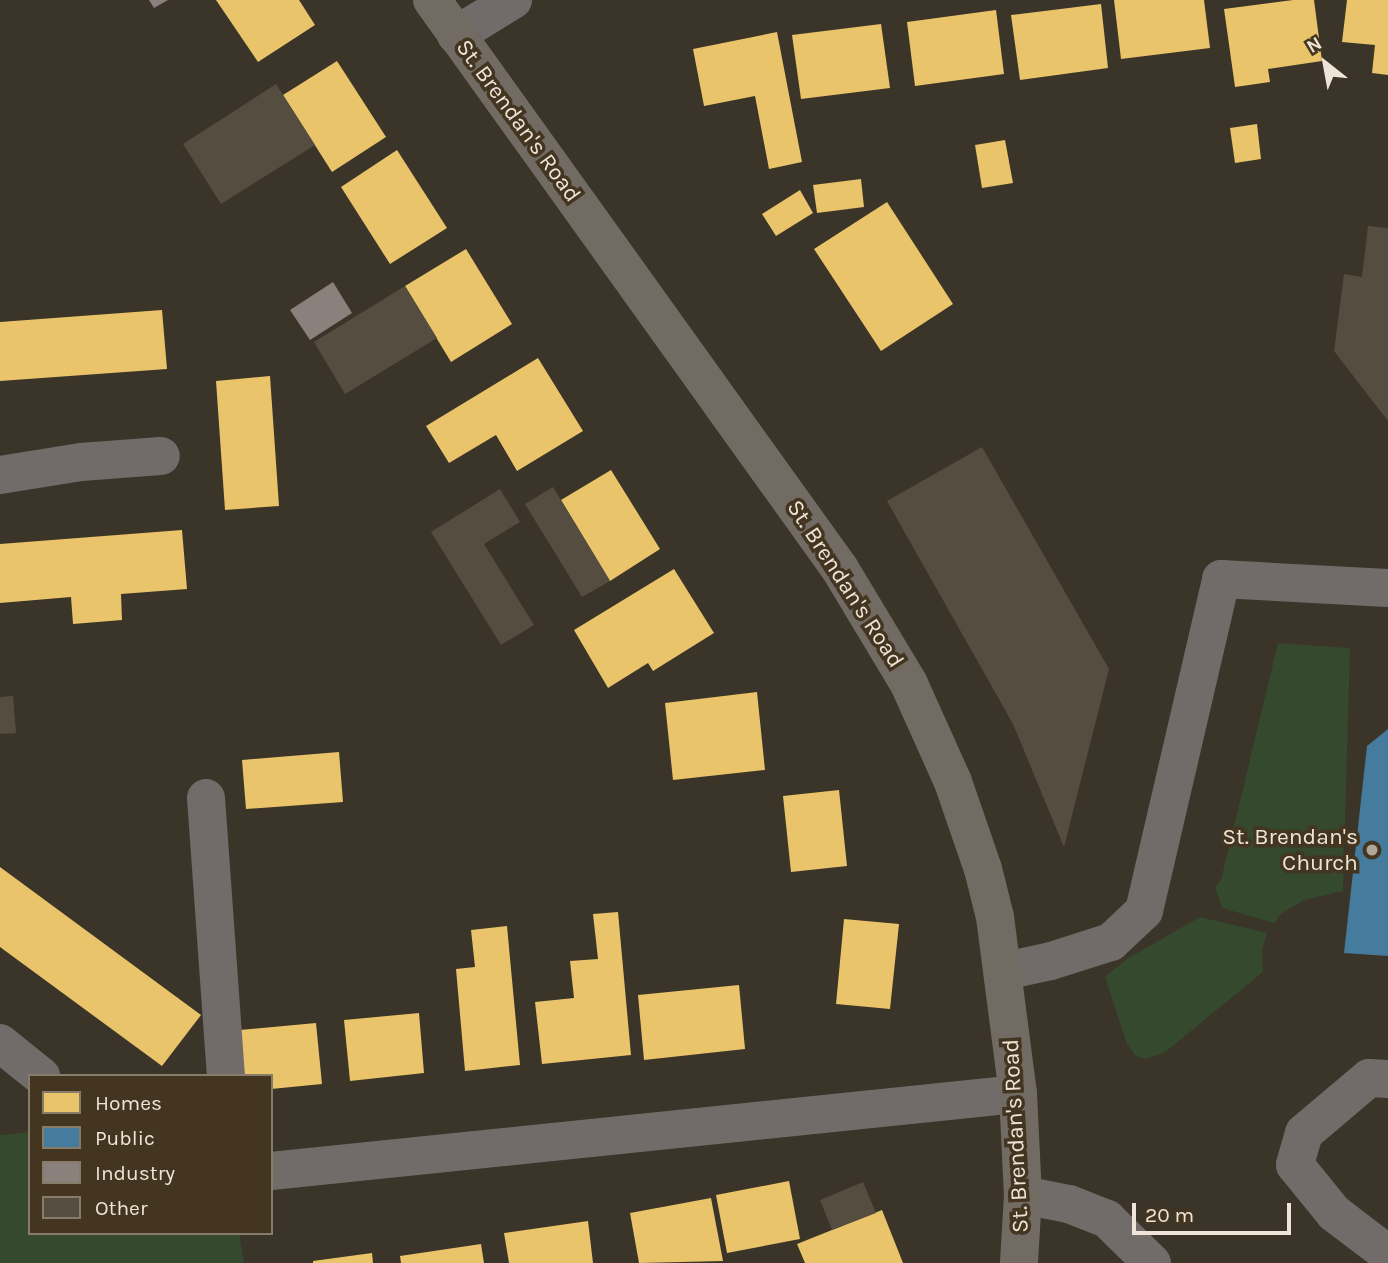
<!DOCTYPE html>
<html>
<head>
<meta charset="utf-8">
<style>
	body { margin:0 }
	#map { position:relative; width:1388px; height:1263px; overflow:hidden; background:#3b3428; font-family:Karla,sans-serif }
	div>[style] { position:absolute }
	.green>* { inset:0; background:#35492e }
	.homes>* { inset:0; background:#e9c46a }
	.public>* { inset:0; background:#457b9d }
	.industry>* { inset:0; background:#8a817c }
	.building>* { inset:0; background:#554d40 }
	.minor>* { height:38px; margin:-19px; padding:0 19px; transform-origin:19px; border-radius:19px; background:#716c69 }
	.major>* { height:38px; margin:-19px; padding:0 19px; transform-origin:19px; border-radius:19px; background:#726b64 }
	.dots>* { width:19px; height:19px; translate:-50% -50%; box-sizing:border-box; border:4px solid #433520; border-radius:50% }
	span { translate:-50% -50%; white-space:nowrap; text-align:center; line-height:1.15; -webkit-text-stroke:7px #433520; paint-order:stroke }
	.street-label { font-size:23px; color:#eee5d8 }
	.poi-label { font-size:23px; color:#eee5d8 }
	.right { translate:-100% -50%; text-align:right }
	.legend { position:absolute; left:28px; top:1074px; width:245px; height:161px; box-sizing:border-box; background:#433520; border:2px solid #877b6a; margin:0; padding:9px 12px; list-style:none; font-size:21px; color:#eee5d8 }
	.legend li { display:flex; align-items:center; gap:14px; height:35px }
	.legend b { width:35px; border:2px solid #877b6a }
	.north { position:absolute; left:1290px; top:28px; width:70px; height:70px; -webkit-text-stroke:5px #433520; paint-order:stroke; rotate:329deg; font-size:19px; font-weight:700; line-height:28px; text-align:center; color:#eee5d8 }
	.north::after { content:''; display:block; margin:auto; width:24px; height:32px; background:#eee5d8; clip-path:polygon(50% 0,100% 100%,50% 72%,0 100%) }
	.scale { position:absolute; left:1132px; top:1203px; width:159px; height:32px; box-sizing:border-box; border:4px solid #eee5d8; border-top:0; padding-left:9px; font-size:21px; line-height:24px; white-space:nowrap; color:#eee5d8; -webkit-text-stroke:5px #433520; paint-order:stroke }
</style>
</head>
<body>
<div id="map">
	<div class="green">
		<div style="clip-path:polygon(1278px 643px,1350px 648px,1343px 891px,1304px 900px,1281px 914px,1274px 923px,1222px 908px,1215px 887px,1221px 880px)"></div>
		<div style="clip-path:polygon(1200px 917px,1267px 933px,1262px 951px,1263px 972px,1164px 1053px,1144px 1059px,1136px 1056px,1127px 1044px,1105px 977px,1127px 959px)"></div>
		<div style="clip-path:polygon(30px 1132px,30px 1233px,239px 1233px,244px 1263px,0 1263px,0 1135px)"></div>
	</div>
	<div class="homes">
		<div style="clip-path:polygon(216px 0,299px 0,315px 25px,258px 62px)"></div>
		<div style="clip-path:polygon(1114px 0,1204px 0,1210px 48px,1121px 59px)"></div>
		<div style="clip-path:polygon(1293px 0,1314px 0,1322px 61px,1268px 69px,1270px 82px,1235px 87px,1224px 9px)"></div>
		<div style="clip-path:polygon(1347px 0,1388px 0,1388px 75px,1372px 73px,1375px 45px,1342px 42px)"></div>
		<div style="clip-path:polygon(1101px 4px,1108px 68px,1020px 80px,1011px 15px)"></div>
		<div style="clip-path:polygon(996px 10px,1004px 74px,915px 86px,907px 22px)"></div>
		<div style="clip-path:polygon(881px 24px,890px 88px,801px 99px,792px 35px)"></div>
		<div style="clip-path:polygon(777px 32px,802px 162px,769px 169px,755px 96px,704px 106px,693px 49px)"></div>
		<div style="clip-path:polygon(337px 61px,386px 137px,332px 172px,283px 95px)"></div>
		<div style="clip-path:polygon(1257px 124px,1261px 159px,1235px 163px,1230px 128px)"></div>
		<div style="clip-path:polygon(1005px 140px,1013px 183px,982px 188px,975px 145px)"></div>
		<div style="clip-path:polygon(397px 150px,447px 228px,390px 264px,341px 187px)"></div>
		<div style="clip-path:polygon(861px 179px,864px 207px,817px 213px,813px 185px)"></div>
		<div style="clip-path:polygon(800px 190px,813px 213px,776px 236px,762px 214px)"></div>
		<div style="clip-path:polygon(887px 202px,953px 304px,881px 351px,814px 249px)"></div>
		<div style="clip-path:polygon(466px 249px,512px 324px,451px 362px,405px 286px)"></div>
		<div style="clip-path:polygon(162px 310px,167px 369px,0 381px,0 322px)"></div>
		<div style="clip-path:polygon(538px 358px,583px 431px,517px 471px,496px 435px,449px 463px,426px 426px)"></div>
		<div style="clip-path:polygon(270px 376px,279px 506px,225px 510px,216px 381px)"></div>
		<div style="clip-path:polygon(611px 470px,660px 549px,610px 581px,561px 500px)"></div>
		<div style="clip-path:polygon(182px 530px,187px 589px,121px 594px,122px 620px,73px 624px,71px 597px,0 603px,0 544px)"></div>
		<div style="clip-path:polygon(674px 569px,714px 633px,653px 671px,648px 663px,608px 688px,574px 630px)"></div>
		<div style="clip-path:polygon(757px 692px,765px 770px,673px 780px,665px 703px)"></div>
		<div style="clip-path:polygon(339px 752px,343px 802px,246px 809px,242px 760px)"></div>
		<div style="clip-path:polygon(839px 790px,847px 866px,791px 872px,783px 796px)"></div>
		<div style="clip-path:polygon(0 867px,201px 1015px,162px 1066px,0 947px)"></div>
		<div style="clip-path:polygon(618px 912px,631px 1055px,542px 1064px,535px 1002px,574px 998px,570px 961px,598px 959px,593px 914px)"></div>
		<div style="clip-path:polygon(844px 919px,899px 924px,890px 1009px,836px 1004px)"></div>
		<div style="clip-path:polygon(507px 926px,520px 1065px,465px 1071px,456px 969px,475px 967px,471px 930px)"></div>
		<div style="clip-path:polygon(739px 985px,745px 1049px,644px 1060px,638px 995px)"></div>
		<div style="clip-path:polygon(419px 1013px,424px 1073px,350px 1081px,344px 1020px)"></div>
		<div style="clip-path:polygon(316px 1023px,322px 1084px,271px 1089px,271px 1076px,244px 1076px,240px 1030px)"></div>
		<div style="clip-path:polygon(789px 1181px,800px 1239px,727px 1253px,716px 1195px)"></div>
		<div style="clip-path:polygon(711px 1198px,723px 1261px,639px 1263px,630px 1213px)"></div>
		<div style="clip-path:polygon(882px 1210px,903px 1263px,805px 1263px,797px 1244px)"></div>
		<div style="clip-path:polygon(588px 1221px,593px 1263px,509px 1263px,504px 1233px)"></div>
		<div style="clip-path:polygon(481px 1244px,484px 1263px,401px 1263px,400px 1256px)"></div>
		<div style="clip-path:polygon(372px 1253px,373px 1263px,313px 1263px,313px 1261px)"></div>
	</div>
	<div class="public">
		<div style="clip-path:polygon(1388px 729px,1388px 956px,1344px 953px,1367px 746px)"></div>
	</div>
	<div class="industry">
		<div style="clip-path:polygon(149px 0,168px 0,154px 8px)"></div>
		<div style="clip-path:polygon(333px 282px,352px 313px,310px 340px,290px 310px)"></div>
	</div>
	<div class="building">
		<div style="clip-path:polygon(276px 84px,315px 145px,221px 204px,183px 144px)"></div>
		<div style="clip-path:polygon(1368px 226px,1388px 228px,1388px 421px,1334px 351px,1344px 274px,1362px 277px)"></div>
		<div style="clip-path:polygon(405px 286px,437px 338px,345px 394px,314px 342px)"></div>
		<div style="clip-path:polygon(982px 447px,1109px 669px,1064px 847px,1013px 724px,887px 501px)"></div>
		<div style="clip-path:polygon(553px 487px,610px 581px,582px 597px,525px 504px)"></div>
		<div style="clip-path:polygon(500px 489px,520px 522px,484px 544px,534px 625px,501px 645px,431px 532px)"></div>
		<div style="clip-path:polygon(13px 696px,16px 733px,0 734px,0 697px)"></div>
		<div style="clip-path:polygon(863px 1182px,876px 1213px,832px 1230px,820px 1200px)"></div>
	</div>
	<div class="minor">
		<div style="left:456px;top:35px;width:67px;rotate:-31.6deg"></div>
		<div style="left:0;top:475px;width:82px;rotate:-9.1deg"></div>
		<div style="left:81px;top:462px;width:80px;rotate:-4.3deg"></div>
		<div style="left:206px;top:798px;width:279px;rotate:85.9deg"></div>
		<div style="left:1005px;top:971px;width:47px;rotate:-12.3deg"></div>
		<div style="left:1051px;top:961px;width:63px;rotate:-17.6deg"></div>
		<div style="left:1111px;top:942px;width:45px;rotate:-43.2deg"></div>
		<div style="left:1144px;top:911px;width:341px;rotate:-76.9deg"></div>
		<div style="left:1221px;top:579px;width:167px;rotate:3.1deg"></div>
		<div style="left:0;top:1043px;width:53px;rotate:38.8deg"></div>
		<div style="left:1388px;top:1079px;width:19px;rotate:-177deg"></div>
		<div style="left:1369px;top:1078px;width:85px;rotate:139.8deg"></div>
		<div style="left:1304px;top:1133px;width:33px;rotate:106deg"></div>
		<div style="left:1295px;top:1165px;width:62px;rotate:50.9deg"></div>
		<div style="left:1334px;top:1213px;width:68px;rotate:37.2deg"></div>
		<div style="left:271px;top:1171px;width:751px;rotate:-5.89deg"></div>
		<div style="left:1023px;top:1195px;width:47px;rotate:11.1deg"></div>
		<div style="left:1069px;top:1204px;width:41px;rotate:21.5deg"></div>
		<div style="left:1107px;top:1219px;width:63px;rotate:44.4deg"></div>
	</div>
	<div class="major">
		<div style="left:432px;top:0;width:700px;rotate:54.36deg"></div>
		<div style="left:840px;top:569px;width:134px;rotate:59deg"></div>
		<div style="left:909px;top:684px;width:107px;rotate:65.8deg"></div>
		<div style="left:953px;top:782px;width:92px;rotate:71deg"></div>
		<div style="left:983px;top:869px;width:49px;rotate:76deg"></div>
		<div style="left:995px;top:917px;width:178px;rotate:82.6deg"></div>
		<div style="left:1018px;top:1094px;width:101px;rotate:87.2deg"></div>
		<div style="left:1023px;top:1195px;width:68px;rotate:93.4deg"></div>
	</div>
	<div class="dots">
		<div style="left:1372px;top:850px;background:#afa79a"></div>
	</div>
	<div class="street-label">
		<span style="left:518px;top:121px;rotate:54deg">St. Brendan's Road</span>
		<span style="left:845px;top:584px;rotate:57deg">St. Brendan's Road</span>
		<span style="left:1016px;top:1136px;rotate:-93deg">St. Brendan's Road</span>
	</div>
	<div class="poi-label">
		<span class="right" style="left:1358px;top:850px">St. Brendan's<br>Church</span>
	</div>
	<ul class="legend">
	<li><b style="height:19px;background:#e9c46a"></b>Homes</li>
	<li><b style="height:19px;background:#457b9d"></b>Public</li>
	<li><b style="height:19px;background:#8a817c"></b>Industry</li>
	<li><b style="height:19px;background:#554d40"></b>Other</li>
	</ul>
	<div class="north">N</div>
	<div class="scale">20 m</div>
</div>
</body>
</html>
